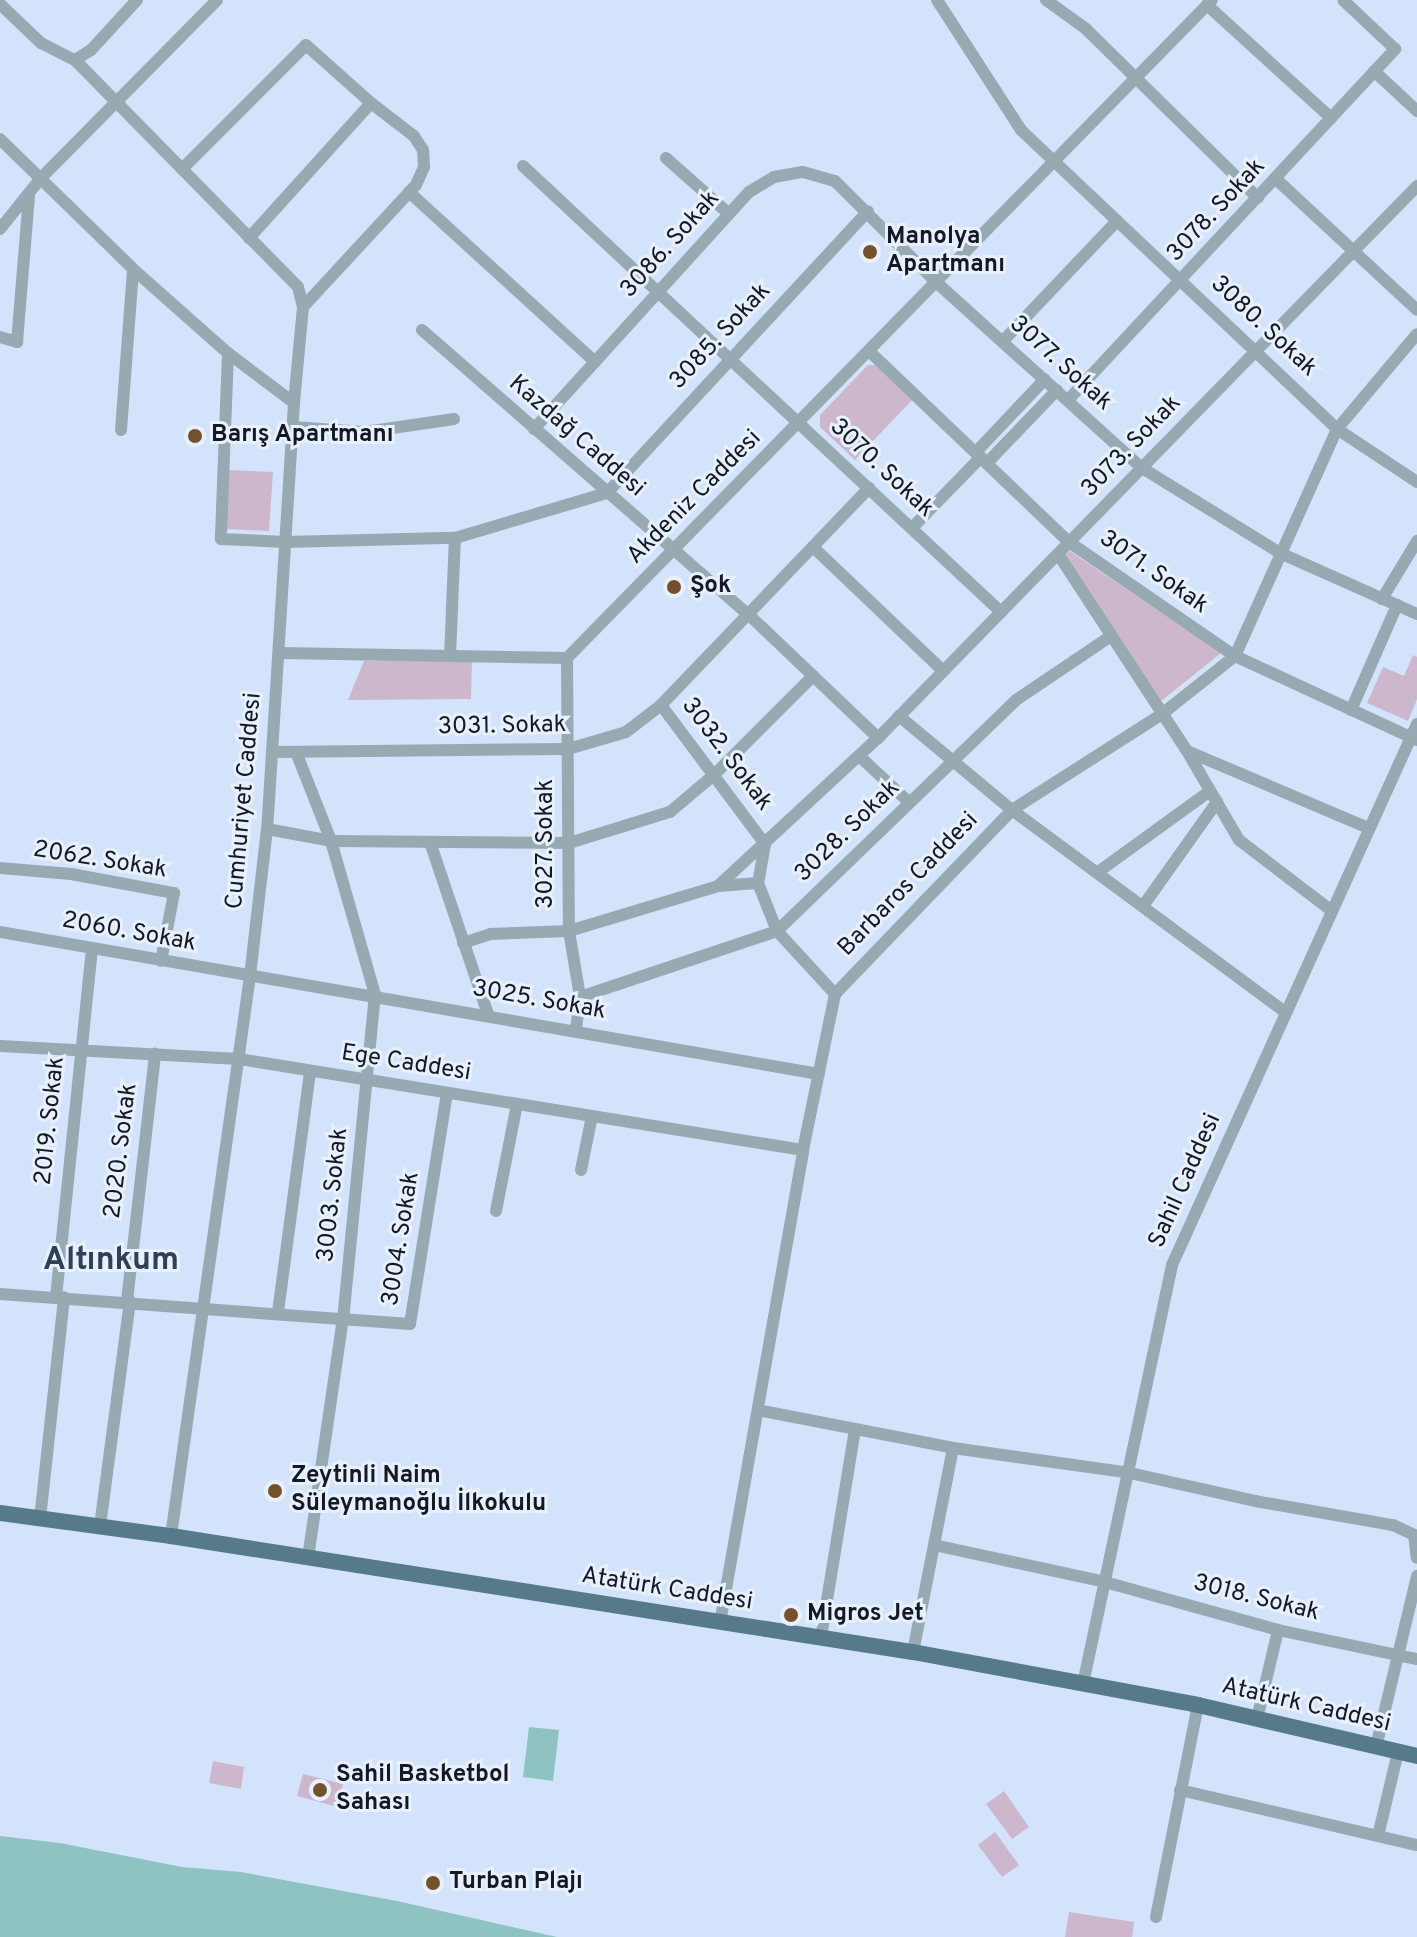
<!DOCTYPE html>
<html>
<head>
<meta charset="utf-8">
<style>
	body { margin:0 }
	#map { position:relative; width:1417px; height:1937px; overflow:hidden; background:#d4e3fc; font-family:Overpass,sans-serif }
	div>[style] { position:absolute }
	.green>* { inset:0; background:#cdb7cc }
	.water>* { inset:0; background:#8fc3c1 }
	.minor>* { height:12px; margin:-6px; padding:0 6px; transform-origin:6px; border-radius:6px; background:#97aab2 }
	.major>* { height:16px; margin:-8px; padding:0 8px; transform-origin:8px; border-radius:8px; background:#577a8a }
	.dots>* { width:22px; height:22px; translate:-50% -50%; box-sizing:border-box; border:4px solid #e8f0fc; border-radius:50% }
	span { translate:-50% -50%; white-space:nowrap; text-align:center; line-height:1.15; -webkit-text-stroke:6px #e8f0fc; paint-order:stroke }
	.street-label { font-size:24px; color:#131a25 }
	.poi-label { font-size:24px; color:#131a25; font-weight:700 }
	.left { translate:0 -50%; text-align:left }
	.district-label { font-size:32px; color:#314059; font-weight:700 }
</style>
</head>
<body>
<div id="map">
	<div class="green">
		<div style="clip-path:polygon(868px 365px,876px 365px,913px 399px,855px 460px,820px 427px,820px 415px)"></div>
		<div style="clip-path:polygon(228px 470px,273px 472px,269px 531px,224px 529px)"></div>
		<div style="clip-path:polygon(1070px 551px,1221px 653px,1160px 702px,1062px 558px)"></div>
		<div style="clip-path:polygon(1413px 655px,1417px 657px,1417px 699px,1408px 721px,1367px 703px,1383px 667px,1404px 676px)"></div>
		<div style="clip-path:polygon(364px 661px,472px 661px,471px 699px,348px 700px)"></div>
		<div style="clip-path:polygon(213px 1761px,244px 1767px,241px 1789px,209px 1783px)"></div>
		<div style="clip-path:polygon(303px 1774px,343px 1784px,338px 1807px,297px 1796px)"></div>
		<div style="clip-path:polygon(1004px 1791px,1029px 1827px,1012px 1839px,986px 1804px)"></div>
		<div style="clip-path:polygon(995px 1832px,1019px 1865px,1002px 1877px,978px 1845px)"></div>
		<div style="clip-path:polygon(1069px 1912px,1134px 1922px,1132px 1937px,1065px 1937px)"></div>
	</div>
	<div class="water">
		<div style="clip-path:polygon(529px 1727px,559px 1730px,553px 1781px,523px 1777px)"></div>
		<div style="clip-path:polygon(0 1836px,60px 1843px,182px 1867px,241px 1872px,397px 1901px,557px 1937px,0 1937px)"></div>
	</div>
	<div class="minor">
		<div style="left:937px;top:0;width:155px;rotate:57.1deg"></div>
		<div style="left:1021px;top:130px;width:435px;rotate:43.4deg"></div>
		<div style="left:1337px;top:429px;width:96px;rotate:33.5deg"></div>
		<div style="left:1046px;top:0;width:49px;rotate:35.9deg"></div>
		<div style="left:1086px;top:29px;width:241px;rotate:44.5deg"></div>
		<div style="left:0;top:4px;width:57px;rotate:43.6deg"></div>
		<div style="left:41px;top:43px;width:38px;rotate:27deg"></div>
		<div style="left:75px;top:60px;width:318px;rotate:45.5deg"></div>
		<div style="left:298px;top:287px;width:21px;rotate:76deg"></div>
		<div style="left:303px;top:307px;width:96px;rotate:95.4deg"></div>
		<div style="left:1207px;top:5px;width:168px;rotate:42.3deg"></div>
		<div style="left:75px;top:60px;width:19px;rotate:-32deg"></div>
		<div style="left:91px;top:50px;width:68px;rotate:-47.4deg"></div>
		<div style="left:1374px;top:71px;width:59px;rotate:42.9deg"></div>
		<div style="left:0;top:139px;width:186px;rotate:44.3deg"></div>
		<div style="left:133px;top:269px;width:127px;rotate:41.5deg"></div>
		<div style="left:228px;top:353px;width:83px;rotate:37.1deg"></div>
		<div style="left:294px;top:403px;width:427px;rotate:93.6deg"></div>
		<div style="left:267px;top:829px;width:148px;rotate:96.6deg"></div>
		<div style="left:250px;top:976px;width:566px;rotate:98.03deg"></div>
		<div style="left:666px;top:158px;width:84px;rotate:41.6deg"></div>
		<div style="left:523px;top:166px;width:654px;rotate:43.02deg"></div>
		<div style="left:182px;top:169px;width:175px;rotate:-45deg"></div>
		<div style="left:306px;top:45px;width:87px;rotate:41.7deg"></div>
		<div style="left:371px;top:103px;width:182px;rotate:132.1deg"></div>
		<div style="left:1276px;top:179px;width:192px;rotate:42.9deg"></div>
		<div style="left:409px;top:192px;width:252px;rotate:42.4deg"></div>
		<div style="left:0;top:229px;width:65px;rotate:-51.2deg"></div>
		<div style="left:41px;top:178px;width:250px;rotate:-45.3deg"></div>
		<div style="left:303px;top:307px;width:166px;rotate:-47.2deg"></div>
		<div style="left:416px;top:185px;width:20px;rotate:-66deg"></div>
		<div style="left:424px;top:167px;width:17px;rotate:-93deg"></div>
		<div style="left:423px;top:150px;width:17px;rotate:-123deg"></div>
		<div style="left:414px;top:136px;width:54px;rotate:-142.5deg"></div>
		<div style="left:422px;top:330px;width:432px;rotate:41.1deg"></div>
		<div style="left:748px;top:614px;width:180px;rotate:43.6deg"></div>
		<div style="left:0;top:337px;width:18px;rotate:16deg"></div>
		<div style="left:17px;top:342px;width:147px;rotate:-85.3deg"></div>
		<div style="left:1003px;top:341px;width:166px;rotate:-46.5deg"></div>
		<div style="left:869px;top:351px;width:277px;rotate:43.7deg"></div>
		<div style="left:1069px;top:542px;width:201px;rotate:34.5deg"></div>
		<div style="left:1235px;top:656px;width:200px;rotate:24.8deg"></div>
		<div style="left:228px;top:353px;width:186px;rotate:92.2deg"></div>
		<div style="left:221px;top:539px;width:65px;rotate:2.6deg"></div>
		<div style="left:286px;top:542px;width:169px;rotate:-1.4deg"></div>
		<div style="left:455px;top:538px;width:159px;rotate:-16.5deg"></div>
		<div style="left:607px;top:493px;width:384px;rotate:-47.2deg"></div>
		<div style="left:1068px;top:400px;width:480px;rotate:-47deg"></div>
		<div style="left:1395px;top:49px;width:71px;rotate:-136.7deg"></div>
		<div style="left:293px;top:427px;width:72px;rotate:4deg"></div>
		<div style="left:365px;top:432px;width:90px;rotate:-8.3deg"></div>
		<div style="left:534px;top:429px;width:320px;rotate:-47.8deg"></div>
		<div style="left:749px;top:192px;width:29px;rotate:-31deg"></div>
		<div style="left:774px;top:177px;width:29px;rotate:-10deg"></div>
		<div style="left:803px;top:172px;width:33px;rotate:16deg"></div>
		<div style="left:835px;top:181px;width:143px;rotate:45deg"></div>
		<div style="left:936px;top:282px;width:278px;rotate:42.1deg"></div>
		<div style="left:1142px;top:468px;width:162px;rotate:31.6deg"></div>
		<div style="left:1280px;top:553px;width:150px;rotate:24deg"></div>
		<div style="left:121px;top:430px;width:161px;rotate:-85.7deg"></div>
		<div style="left:976px;top:452px;width:100px;rotate:-46.6deg"></div>
		<div style="left:987px;top:463px;width:101px;rotate:-46.2deg"></div>
		<div style="left:912px;top:528px;width:99px;rotate:-45.8deg"></div>
		<div style="left:813px;top:547px;width:180px;rotate:43.6deg"></div>
		<div style="left:1058px;top:554px;width:235px;rotate:56.8deg"></div>
		<div style="left:1187px;top:751px;width:103px;rotate:59.7deg"></div>
		<div style="left:1239px;top:840px;width:117px;rotate:37.4deg"></div>
		<div style="left:1382px;top:599px;width:68px;rotate:-58.9deg"></div>
		<div style="left:280px;top:653px;width:287px;rotate:1deg"></div>
		<div style="left:567px;top:658px;width:921px;rotate:-45.57deg"></div>
		<div style="left:450px;top:656px;width:118px;rotate:-87.6deg"></div>
		<div style="left:567px;top:658px;width:273px;rotate:89.6deg"></div>
		<div style="left:569px;top:931px;width:67px;rotate:80.5deg"></div>
		<div style="left:580px;top:997px;width:32px;rotate:97deg"></div>
		<div style="left:661px;top:705px;width:174px;rotate:53.2deg"></div>
		<div style="left:765px;top:844px;width:40px;rotate:100deg"></div>
		<div style="left:758px;top:883px;width:52px;rotate:68.4deg"></div>
		<div style="left:777px;top:931px;width:86px;rotate:47.4deg"></div>
		<div style="left:1351px;top:710px;width:115px;rotate:-66.3deg"></div>
		<div style="left:899px;top:716px;width:147px;rotate:39.8deg"></div>
		<div style="left:1012px;top:810px;width:340px;rotate:36.5deg"></div>
		<div style="left:1187px;top:751px;width:197px;rotate:23deg"></div>
		<div style="left:273px;top:752px;width:295px;rotate:-0.6deg"></div>
		<div style="left:568px;top:749px;width:60px;rotate:-16.3deg"></div>
		<div style="left:626px;top:732px;width:44px;rotate:-37.6deg"></div>
		<div style="left:661px;top:705px;width:301px;rotate:-46.2deg"></div>
		<div style="left:296px;top:752px;width:96px;rotate:68.5deg"></div>
		<div style="left:331px;top:841px;width:159px;rotate:74deg"></div>
		<div style="left:375px;top:994px;width:326px;rotate:95.6deg"></div>
		<div style="left:343px;top:1318px;width:242px;rotate:98.3deg"></div>
		<div style="left:859px;top:756px;width:69px;rotate:42.7deg"></div>
		<div style="left:267px;top:829px;width:65px;rotate:10.6deg"></div>
		<div style="left:331px;top:841px;width:238px;rotate:0.5deg"></div>
		<div style="left:569px;top:843px;width:106px;rotate:-17.1deg"></div>
		<div style="left:670px;top:812px;width:59px;rotate:-40.2deg"></div>
		<div style="left:715px;top:774px;width:139px;rotate:-45deg"></div>
		<div style="left:430px;top:842px;width:182px;rotate:71.4deg"></div>
		<div style="left:0;top:868px;width:71px;rotate:4.8deg"></div>
		<div style="left:71px;top:874px;width:105px;rotate:10.5deg"></div>
		<div style="left:174px;top:893px;width:69px;rotate:100.8deg"></div>
		<div style="left:1098px;top:872px;width:138px;rotate:-35.9deg"></div>
		<div style="left:718px;top:886px;width:218px;rotate:-42.8deg"></div>
		<div style="left:878px;top:738px;width:772px;rotate:-45.68deg"></div>
		<div style="left:1143px;top:906px;width:128px;rotate:-54.6deg"></div>
		<div style="left:0;top:932px;width:831px;rotate:9.84deg"></div>
		<div style="left:463px;top:943px;width:28px;rotate:-18deg"></div>
		<div style="left:490px;top:934px;width:79px;rotate:-2.2deg"></div>
		<div style="left:569px;top:931px;width:156px;rotate:-16.8deg"></div>
		<div style="left:718px;top:886px;width:40px;rotate:-4.3deg"></div>
		<div style="left:580px;top:997px;width:208px;rotate:-18.5deg"></div>
		<div style="left:777px;top:931px;width:332px;rotate:-44deg"></div>
		<div style="left:1016px;top:700px;width:115px;rotate:-34deg"></div>
		<div style="left:0;top:1046px;width:239px;rotate:3.1deg"></div>
		<div style="left:239px;top:1059px;width:571px;rotate:9.17deg"></div>
		<div style="left:581px;top:1170px;width:55px;rotate:-78.5deg"></div>
		<div style="left:496px;top:1211px;width:109px;rotate:-78.9deg"></div>
		<div style="left:0;top:1294px;width:411px;rotate:4.2deg"></div>
		<div style="left:410px;top:1324px;width:234px;rotate:-80.9deg"></div>
		<div style="left:56px;top:1297px;width:350px;rotate:-84.1deg"></div>
		<div style="left:127px;top:1301px;width:249px;rotate:-83.5deg"></div>
		<div style="left:278px;top:1312px;width:242px;rotate:-82.4deg"></div>
		<div style="left:758px;top:1410px;width:199px;rotate:11deg"></div>
		<div style="left:953px;top:1448px;width:179px;rotate:8deg"></div>
		<div style="left:1130px;top:1473px;width:128px;rotate:12.6deg"></div>
		<div style="left:1255px;top:1501px;width:140px;rotate:9.9deg"></div>
		<div style="left:1393px;top:1525px;width:23px;rotate:25deg"></div>
		<div style="left:1414px;top:1535px;width:23px;rotate:83deg"></div>
		<div style="left:40px;top:1519px;width:223px;rotate:-83.8deg"></div>
		<div style="left:100px;top:1526px;width:227px;rotate:-82.4deg"></div>
		<div style="left:934px;top:1545px;width:175px;rotate:12.2deg"></div>
		<div style="left:1105px;top:1582px;width:180px;rotate:15.5deg"></div>
		<div style="left:1278px;top:1630px;width:142px;rotate:11.8deg"></div>
		<div style="left:720px;top:1623px;width:480px;rotate:-80deg"></div>
		<div style="left:803px;top:1150px;width:159px;rotate:-78.4deg"></div>
		<div style="left:835px;top:994px;width:255px;rotate:-46.1deg"></div>
		<div style="left:1012px;top:810px;width:178px;rotate:-32.6deg"></div>
		<div style="left:1162px;top:714px;width:93px;rotate:-38.5deg"></div>
		<div style="left:1235px;top:656px;width:249px;rotate:-65.8deg"></div>
		<div style="left:1337px;top:429px;width:124px;rotate:-49.9deg"></div>
		<div style="left:821px;top:1637px;width:210px;rotate:-80.7deg"></div>
		<div style="left:913px;top:1652px;width:208px;rotate:-78.9deg"></div>
		<div style="left:1083px;top:1684px;width:428px;rotate:-78deg"></div>
		<div style="left:1172px;top:1265px;width:594px;rotate:-65.64deg"></div>
		<div style="left:1257px;top:1719px;width:91px;rotate:-76.7deg"></div>
		<div style="left:1376px;top:1747px;width:176px;rotate:-76.5deg"></div>
		<div style="left:1180px;top:1790px;width:243px;rotate:13.1deg"></div>
		<div style="left:1378px;top:1836px;width:86px;rotate:-76.6deg"></div>
		<div style="left:1156px;top:1917px;width:216px;rotate:-78.8deg"></div>
	</div>
	<div class="major">
		<div style="left:0;top:1513px;width:173px;rotate:7.7deg"></div>
		<div style="left:171px;top:1536px;width:751px;rotate:8.89deg"></div>
		<div style="left:913px;top:1652px;width:290px;rotate:10.5deg"></div>
		<div style="left:1198px;top:1705px;width:225px;rotate:13.1deg"></div>
	</div>
	<div class="dots">
		<div style="left:870px;top:252px;background:#74512a"></div>
		<div style="left:195px;top:436px;background:#74512a"></div>
		<div style="left:674px;top:587px;background:#74512a"></div>
		<div style="left:275px;top:1491px;background:#74512a"></div>
		<div style="left:791px;top:1615px;background:#74512a"></div>
		<div style="left:320px;top:1790px;background:#74512a"></div>
		<div style="left:433px;top:1883px;background:#74512a"></div>
	</div>
	<div class="street-label">
		<span style="left:1217px;top:211px;rotate:-47deg">3078. Sokak</span>
		<span style="left:671px;top:245px;rotate:-48deg">3086. Sokak</span>
		<span style="left:1263px;top:327px;rotate:43deg">3080. Sokak</span>
		<span style="left:721px;top:337px;rotate:-47deg">3085. Sokak</span>
		<span style="left:1060px;top:364px;rotate:42deg">3077. Sokak</span>
		<span style="left:576px;top:437px;rotate:41deg">Kazdağ Caddesi</span>
		<span style="left:1132px;top:447px;rotate:-46deg">3073. Sokak</span>
		<span style="left:881px;top:469px;rotate:43deg">3070. Sokak</span>
		<span style="left:695px;top:498px;rotate:-45deg">Akdeniz Caddesi</span>
		<span style="left:1153px;top:573px;rotate:35deg">3071. Sokak</span>
		<span style="left:502px;top:727px;rotate:-1deg">3031. Sokak</span>
		<span style="left:726px;top:755px;rotate:53deg">3032. Sokak</span>
		<span style="left:245px;top:801px;rotate:-85deg">Cumhuriyet Caddesi</span>
		<span style="left:848px;top:832px;rotate:-44deg">3028. Sokak</span>
		<span style="left:547px;top:844px;rotate:-90deg">3027. Sokak</span>
		<span style="left:100px;top:861px;rotate:9deg">2062. Sokak</span>
		<span style="left:909px;top:885px;rotate:-46deg">Barbaros Caddesi</span>
		<span style="left:129px;top:933px;rotate:10deg">2060. Sokak</span>
		<span style="left:539px;top:1001px;rotate:10deg">3025. Sokak</span>
		<span style="left:406px;top:1064px;rotate:9deg">Ege Caddesi</span>
		<span style="left:51px;top:1121px;rotate:-84deg">2019. Sokak</span>
		<span style="left:122px;top:1151px;rotate:-83deg">2020. Sokak</span>
		<span style="left:1186px;top:1181px;rotate:-66deg">Sahil Caddesi</span>
		<span style="left:334px;top:1195px;rotate:-84deg">3003. Sokak</span>
		<span style="left:402px;top:1239px;rotate:-81deg">3004. Sokak</span>
		<span style="left:667px;top:1590px;rotate:9deg">Atatürk Caddesi</span>
		<span style="left:1256px;top:1599px;rotate:14deg">3018. Sokak</span>
		<span style="left:1306px;top:1706px;rotate:13deg">Atatürk Caddesi</span>
	</div>
	<div class="poi-label">
		<span class="left" style="left:886px;top:252px">Manolya<br>Apartmanı</span>
		<span class="left" style="left:211px;top:436px">Barış Apartmanı</span>
		<span class="left" style="left:690px;top:587px">Şok</span>
		<span class="left" style="left:291px;top:1491px">Zeytinli Naim<br>Süleymanoğlu İlkokulu</span>
		<span class="left" style="left:807px;top:1615px">Migros Jet</span>
		<span class="left" style="left:336px;top:1790px">Sahil Basketbol<br>Sahası</span>
		<span class="left" style="left:449px;top:1883px">Turban Plajı</span>
	</div>
	<div class="district-label">
		<span style="left:111px;top:1261px">Altınkum</span>
	</div>
</div>
</body>
</html>
